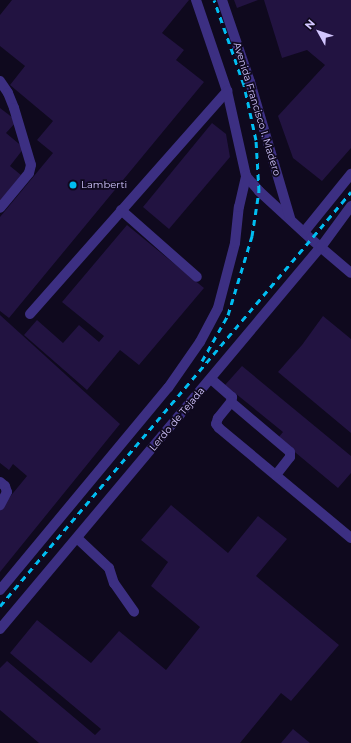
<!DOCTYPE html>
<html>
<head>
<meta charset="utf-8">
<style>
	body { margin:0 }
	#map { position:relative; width:351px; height:743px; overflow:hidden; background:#0f091e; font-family:Montserrat,sans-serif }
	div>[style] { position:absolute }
	.building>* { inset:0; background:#221341 }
	.minor>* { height:10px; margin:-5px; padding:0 5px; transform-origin:5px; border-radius:5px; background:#3c2f82 }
	.rail>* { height:3px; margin-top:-1.5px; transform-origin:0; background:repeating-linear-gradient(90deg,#00bdf1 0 6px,transparent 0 11px) }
	.dots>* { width:11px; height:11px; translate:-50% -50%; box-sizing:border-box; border:2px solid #0f091e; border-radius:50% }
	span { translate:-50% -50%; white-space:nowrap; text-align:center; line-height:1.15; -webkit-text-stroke:3.5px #0f091e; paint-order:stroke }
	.street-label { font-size:10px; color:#d3c6ff }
	.poi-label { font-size:10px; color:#d3c6ff }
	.left { translate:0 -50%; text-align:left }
	.north { position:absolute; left:299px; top:12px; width:40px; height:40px; -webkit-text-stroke:3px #0f091e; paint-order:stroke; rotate:310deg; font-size:11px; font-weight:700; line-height:16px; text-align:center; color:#d3c6ff }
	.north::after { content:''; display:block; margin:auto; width:14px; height:18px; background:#d3c6ff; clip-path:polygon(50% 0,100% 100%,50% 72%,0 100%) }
</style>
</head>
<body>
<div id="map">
	<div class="building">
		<div style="clip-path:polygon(12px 0,189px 0,162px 33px,184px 50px,176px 60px,204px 82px,9px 318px,0 311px,0 217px,53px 153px,37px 140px,53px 121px,10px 85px,25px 66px,0 46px,0 15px)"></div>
		<div style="clip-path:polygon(234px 0,258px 0,237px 8px)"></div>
		<div style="clip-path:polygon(264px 0,351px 0,351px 148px,322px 181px,293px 158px,278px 116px,325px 65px,307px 50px,282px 58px)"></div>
		<div style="clip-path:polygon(0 108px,17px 121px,6px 133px,24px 148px,10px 166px,21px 175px,0 201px)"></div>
		<div style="clip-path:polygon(212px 123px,226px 134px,230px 157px,169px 229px,143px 207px)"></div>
		<div style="clip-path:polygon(127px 225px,204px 288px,139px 365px,120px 350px,87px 390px,24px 335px,37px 320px,63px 343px,79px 325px,99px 342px,104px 336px,62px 302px)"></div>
		<div style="clip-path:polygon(0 315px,120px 424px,0 572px,0 509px,27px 476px,13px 464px,9px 470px,0 463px)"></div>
		<div style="clip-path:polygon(323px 316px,351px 339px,351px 433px,278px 372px,302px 345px)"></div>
		<div style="clip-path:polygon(242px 366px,351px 456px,351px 473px,338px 488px,278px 438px,283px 432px,225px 385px)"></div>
		<div style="clip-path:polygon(171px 505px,228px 553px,258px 516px,287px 539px,256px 576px,339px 645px,291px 701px,281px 693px,240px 743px,39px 743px,0 710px,0 668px,7px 661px,95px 735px,101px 729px,10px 653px,37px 620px,91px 663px,119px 631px,166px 670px,200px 627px,151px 586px,168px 562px,141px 540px)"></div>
		<div style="clip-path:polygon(293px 729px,310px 743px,281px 743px)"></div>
	</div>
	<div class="minor">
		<div style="left:196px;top:0;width:96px;rotate:71.2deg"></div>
		<div style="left:227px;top:91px;width:87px;rotate:77.4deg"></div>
		<div style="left:246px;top:176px;width:20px;rotate:49deg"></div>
		<div style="left:259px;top:191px;width:71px;rotate:42.7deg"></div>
		<div style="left:311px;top:239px;width:52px;rotate:40.4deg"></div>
		<div style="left:222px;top:0;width:87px;rotate:71.1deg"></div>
		<div style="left:250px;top:82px;width:142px;rotate:73.6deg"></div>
		<div style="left:0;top:81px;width:14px;rotate:56deg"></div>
		<div style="left:8px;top:93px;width:16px;rotate:68deg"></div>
		<div style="left:14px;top:108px;width:59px;rotate:73.4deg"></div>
		<div style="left:31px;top:165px;width:8px;rotate:104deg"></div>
		<div style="left:29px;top:173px;width:45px;rotate:129.6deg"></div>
		<div style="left:121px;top:210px;width:101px;rotate:41.4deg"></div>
		<div style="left:304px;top:232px;width:75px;rotate:-51deg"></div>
		<div style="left:30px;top:314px;width:298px;rotate:-48.5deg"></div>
		<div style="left:211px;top:379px;width:28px;rotate:41deg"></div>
		<div style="left:232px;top:397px;width:5px;rotate:101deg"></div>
		<div style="left:231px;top:402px;width:21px;rotate:129deg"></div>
		<div style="left:218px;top:418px;width:6px;rotate:108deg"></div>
		<div style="left:216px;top:424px;width:5px;rotate:53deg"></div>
		<div style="left:219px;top:428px;width:172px;rotate:39.8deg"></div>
		<div style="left:231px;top:402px;width:77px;rotate:40.3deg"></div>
		<div style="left:290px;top:452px;width:5px;rotate:90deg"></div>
		<div style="left:290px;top:457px;width:23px;rotate:128deg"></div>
		<div style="left:0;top:482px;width:6px;rotate:39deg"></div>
		<div style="left:5px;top:486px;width:6px;rotate:72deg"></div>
		<div style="left:7px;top:492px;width:15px;rotate:118deg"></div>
		<div style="left:77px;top:538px;width:44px;rotate:43.2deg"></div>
		<div style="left:109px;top:568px;width:16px;rotate:72deg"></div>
		<div style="left:114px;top:583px;width:35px;rotate:55deg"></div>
		<div style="left:0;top:590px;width:263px;rotate:-50.3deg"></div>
		<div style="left:168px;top:388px;width:56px;rotate:-55.2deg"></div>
		<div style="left:200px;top:342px;width:38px;rotate:-62deg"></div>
		<div style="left:218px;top:308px;width:67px;rotate:-75.3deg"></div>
		<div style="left:235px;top:243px;width:36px;rotate:-84deg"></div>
		<div style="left:239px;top:207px;width:32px;rotate:-77deg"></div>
		<div style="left:0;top:629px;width:499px;rotate:-50deg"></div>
		<div style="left:321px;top:247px;width:51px;rotate:-53.8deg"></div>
	</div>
	<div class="rail">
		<div style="left:202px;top:361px;width:53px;rotate:-60.5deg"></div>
		<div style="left:228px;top:315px;width:83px;rotate:-73.1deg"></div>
		<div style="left:252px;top:236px;width:46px;rotate:-81.2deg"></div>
		<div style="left:259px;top:191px;width:51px;rotate:-93.4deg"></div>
		<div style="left:256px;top:140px;width:56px;rotate:-102.3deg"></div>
		<div style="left:244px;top:85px;width:90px;rotate:-109.4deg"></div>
		<div style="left:0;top:606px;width:543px;rotate:-49.71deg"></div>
	</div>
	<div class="dots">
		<div style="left:73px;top:185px;background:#00bdf1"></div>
	</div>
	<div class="street-label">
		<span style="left:257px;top:109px;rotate:73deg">Avenida Francisco I. Madero</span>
		<span style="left:177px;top:419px;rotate:-50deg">Lerdo de Tejada</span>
	</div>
	<div class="poi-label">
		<span class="left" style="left:81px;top:185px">Lamberti</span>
	</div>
	<div class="north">N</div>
</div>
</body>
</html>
